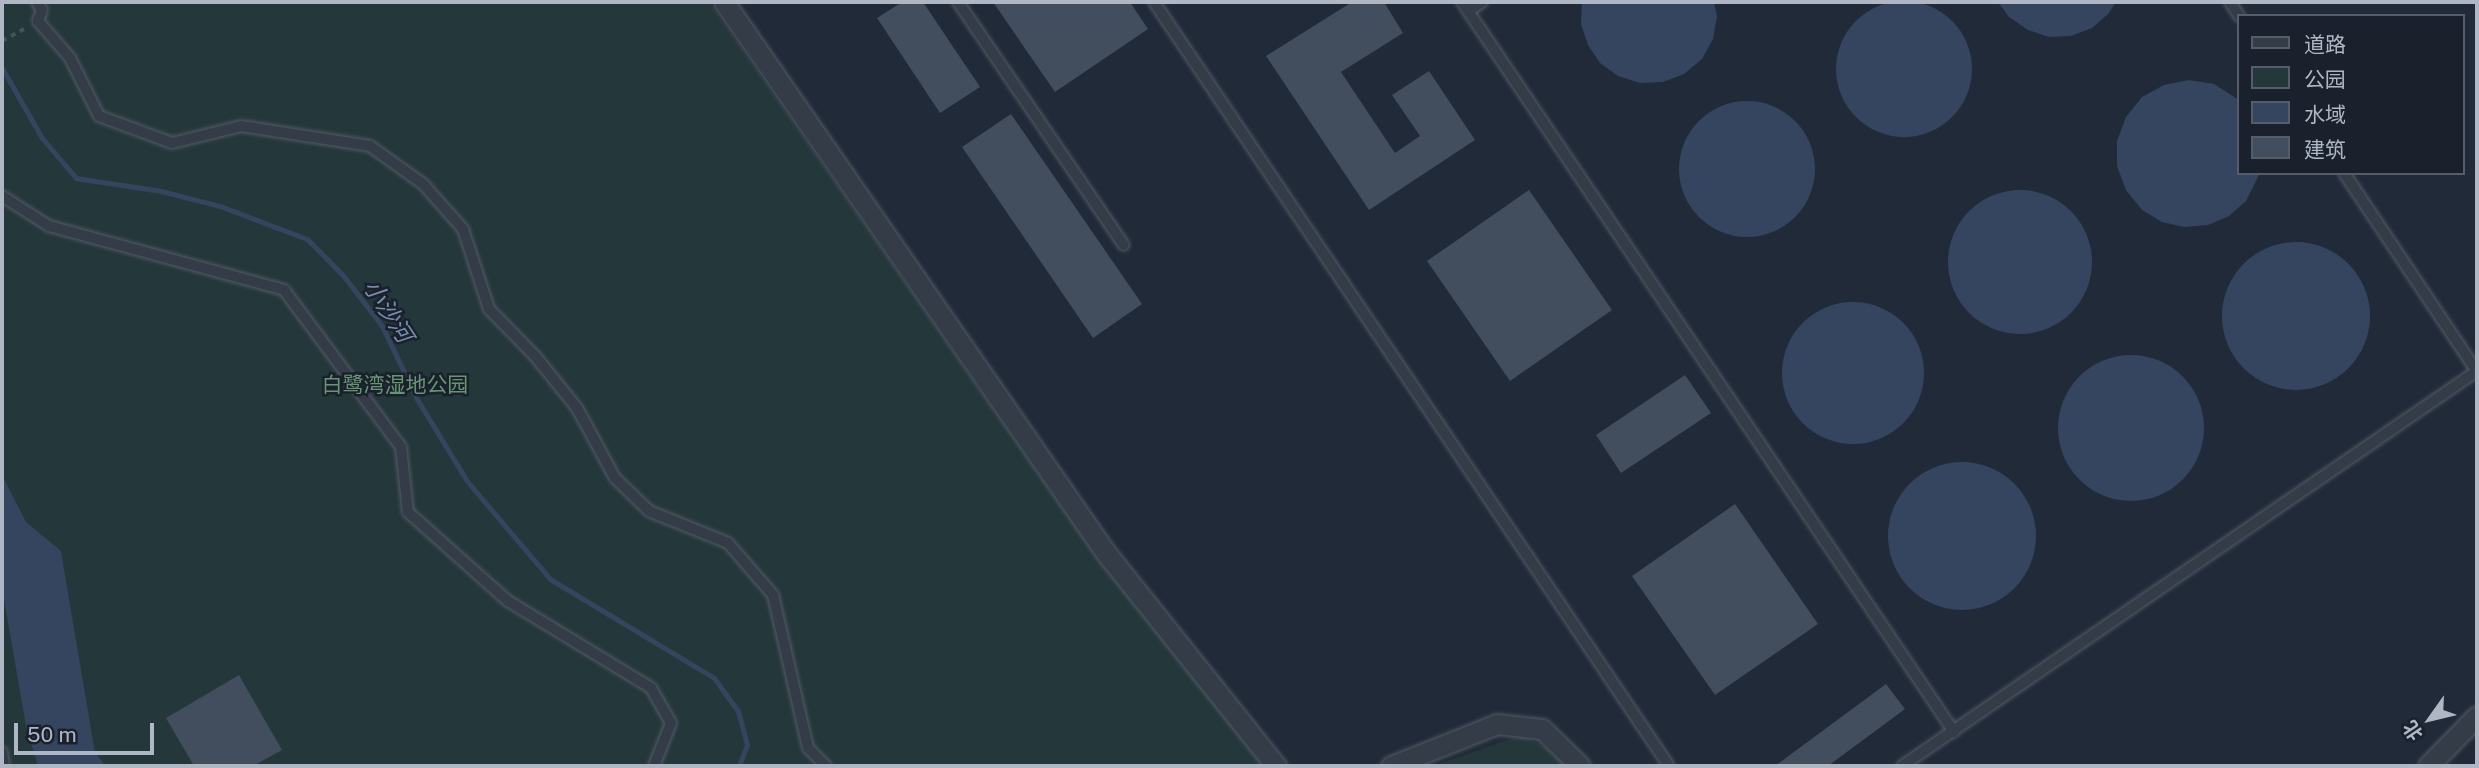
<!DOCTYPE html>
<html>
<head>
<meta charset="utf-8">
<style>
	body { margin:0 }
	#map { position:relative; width:2479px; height:768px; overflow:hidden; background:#212a38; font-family:"Public Sans","Noto Sans SC",sans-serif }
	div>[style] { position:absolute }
	.green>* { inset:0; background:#24373a }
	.water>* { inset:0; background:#35455f }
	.round { border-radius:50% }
	.stream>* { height:5px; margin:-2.5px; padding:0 2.5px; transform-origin:2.5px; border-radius:2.5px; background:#35455f }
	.building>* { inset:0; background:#424d5d }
	.path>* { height:3.5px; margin-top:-1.75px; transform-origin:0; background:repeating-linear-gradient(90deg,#405356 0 5px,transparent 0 10px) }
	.roads { filter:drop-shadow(0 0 2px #525a66) drop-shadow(0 0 2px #525a66) }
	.lane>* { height:10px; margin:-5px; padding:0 5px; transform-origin:5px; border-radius:5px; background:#343c48 }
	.street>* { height:19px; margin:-9.5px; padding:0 9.5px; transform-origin:9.5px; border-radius:9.5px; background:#343c48 }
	span { translate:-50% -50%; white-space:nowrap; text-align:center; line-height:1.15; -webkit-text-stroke:5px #1a212d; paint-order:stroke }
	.park-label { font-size:21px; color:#679573 }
	.water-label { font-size:23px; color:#778dac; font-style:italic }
	.frame { position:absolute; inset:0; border:4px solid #afb7c5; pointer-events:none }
	.legend { position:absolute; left:2237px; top:14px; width:228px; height:161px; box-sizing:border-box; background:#1a212d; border:2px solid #565d6a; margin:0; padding:9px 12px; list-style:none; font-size:21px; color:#afb7c5 }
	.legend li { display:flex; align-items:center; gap:14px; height:35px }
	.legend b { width:35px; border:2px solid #565d6a }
	.north { position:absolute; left:2395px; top:684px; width:70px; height:70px; -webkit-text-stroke:5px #1a212d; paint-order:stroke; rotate:236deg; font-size:19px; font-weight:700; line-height:28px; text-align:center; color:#afb7c5 }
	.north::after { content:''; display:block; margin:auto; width:24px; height:32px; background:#afb7c5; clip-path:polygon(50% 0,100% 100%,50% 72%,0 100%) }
	.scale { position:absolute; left:14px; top:723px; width:140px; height:32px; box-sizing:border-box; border:4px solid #afb7c5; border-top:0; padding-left:9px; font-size:21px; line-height:24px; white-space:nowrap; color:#afb7c5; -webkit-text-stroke:5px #1a212d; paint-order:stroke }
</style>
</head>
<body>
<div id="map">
	<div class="green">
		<div style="clip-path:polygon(2px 2px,709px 2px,1098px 559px,1265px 766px,2px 766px)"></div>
		<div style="clip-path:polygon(1521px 735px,1566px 758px,1572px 766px,1433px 766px)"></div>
	</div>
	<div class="water">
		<div class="round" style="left:1836px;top:1px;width:136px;height:136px"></div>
		<div style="clip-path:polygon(1582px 2px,1714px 2px,1717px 16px,1713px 39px,1702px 59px,1684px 74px,1663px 82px,1640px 83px,1618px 76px,1600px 63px,1588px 45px,1581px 24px)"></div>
		<div style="clip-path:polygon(1998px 2px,2116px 2px,2108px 14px,2092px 28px,2071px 36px,2049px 37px,2028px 30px,2009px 17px)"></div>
		<div style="clip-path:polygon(2189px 80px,2214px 84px,2239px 100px,2239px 173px,2260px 173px,2246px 201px,2229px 216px,2208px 225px,2184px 227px,2162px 222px,2142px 210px,2126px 190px,2117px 166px,2117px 141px,2126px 117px,2142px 97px,2164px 85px)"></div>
		<div class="round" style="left:1679px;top:101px;width:136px;height:136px"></div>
		<div class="round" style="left:1948px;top:190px;width:144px;height:144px"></div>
		<div class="round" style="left:2222px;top:242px;width:148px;height:148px"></div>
		<div class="round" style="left:1782px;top:302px;width:142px;height:142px"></div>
		<div class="round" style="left:2058px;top:355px;width:146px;height:146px"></div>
		<div class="round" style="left:1888px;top:462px;width:148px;height:148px"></div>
		<div style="clip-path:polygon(2px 475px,26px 522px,61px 551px,95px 753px,106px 766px,38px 766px,26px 726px,2px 588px)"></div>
	</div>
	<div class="stream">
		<div style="left:2px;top:68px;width:81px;rotate:60.3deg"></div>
		<div style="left:42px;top:138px;width:52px;rotate:49.6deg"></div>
		<div style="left:76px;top:178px;width:86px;rotate:8.7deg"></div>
		<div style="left:161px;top:191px;width:61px;rotate:14.3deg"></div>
		<div style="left:220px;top:206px;width:93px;rotate:20.8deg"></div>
		<div style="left:307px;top:239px;width:49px;rotate:45deg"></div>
		<div style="left:342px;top:274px;width:66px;rotate:52.4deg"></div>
		<div style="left:382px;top:326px;width:81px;rotate:64.4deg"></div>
		<div style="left:417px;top:399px;width:96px;rotate:58.6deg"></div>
		<div style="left:467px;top:481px;width:128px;rotate:49.7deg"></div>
		<div style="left:550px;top:579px;width:192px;rotate:31.1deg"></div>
		<div style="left:714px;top:678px;width:41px;rotate:54deg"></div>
		<div style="left:738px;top:711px;width:35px;rotate:75deg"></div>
		<div style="left:747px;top:745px;width:22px;rotate:111deg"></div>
	</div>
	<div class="building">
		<div style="clip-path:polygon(902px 2px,923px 2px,980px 87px,940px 113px,877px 18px)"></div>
		<div style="clip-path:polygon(993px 2px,1130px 2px,1148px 29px,1055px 92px)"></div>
		<div style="clip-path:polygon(1352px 2px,1384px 2px,1403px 33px,1341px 72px,1395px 153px,1420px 136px,1392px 95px,1429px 71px,1475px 140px,1369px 210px,1266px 56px)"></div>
		<div style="clip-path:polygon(1011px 114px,1142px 304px,1093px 338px,962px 147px)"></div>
		<div style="clip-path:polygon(1529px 190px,1612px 310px,1510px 381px,1427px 261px)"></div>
		<div style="clip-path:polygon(1685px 375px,1711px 413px,1621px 473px,1596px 435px)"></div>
		<div style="clip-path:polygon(1735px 504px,1818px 624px,1715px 695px,1632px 576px)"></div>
		<div style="clip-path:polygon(239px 675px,282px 750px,253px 766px,194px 766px,166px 718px)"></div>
		<div style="clip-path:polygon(1886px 684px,1905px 709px,1828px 766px,1775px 766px)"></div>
	</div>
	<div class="path">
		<div style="left:2px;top:41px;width:29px;rotate:-29deg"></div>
	</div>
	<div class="roads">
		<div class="lane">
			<div style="left:37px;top:2px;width:9px;rotate:58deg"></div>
			<div style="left:42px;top:10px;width:12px;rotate:110deg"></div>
			<div style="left:38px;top:21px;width:49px;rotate:49.1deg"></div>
			<div style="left:70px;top:58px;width:65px;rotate:63.4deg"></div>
			<div style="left:99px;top:116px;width:78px;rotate:20.3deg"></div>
			<div style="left:172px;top:143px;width:71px;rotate:-13.8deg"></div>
			<div style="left:241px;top:126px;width:131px;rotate:8.8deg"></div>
			<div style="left:370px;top:146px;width:65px;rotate:35.6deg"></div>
			<div style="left:423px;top:184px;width:60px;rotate:48.4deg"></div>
			<div style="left:463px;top:229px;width:84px;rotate:72deg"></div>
			<div style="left:489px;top:309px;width:66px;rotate:45.6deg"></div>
			<div style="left:535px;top:356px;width:67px;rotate:51.1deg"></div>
			<div style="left:577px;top:408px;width:80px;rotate:61.5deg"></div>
			<div style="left:615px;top:478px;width:47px;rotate:44.1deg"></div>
			<div style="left:649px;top:511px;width:85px;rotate:22.1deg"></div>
			<div style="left:728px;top:543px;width:69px;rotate:49.1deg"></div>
			<div style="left:773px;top:595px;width:157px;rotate:77.1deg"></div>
			<div style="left:808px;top:748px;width:25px;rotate:45deg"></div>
			<div style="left:958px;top:2px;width:294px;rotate:55.7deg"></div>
			<div style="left:1154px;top:2px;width:921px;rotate:56.02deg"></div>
			<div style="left:1462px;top:2px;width:880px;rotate:56.02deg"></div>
			<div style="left:2230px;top:2px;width:17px;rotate:57deg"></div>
			<div style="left:1468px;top:11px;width:17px;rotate:-33deg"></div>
			<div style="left:2344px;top:173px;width:239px;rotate:56.2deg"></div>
			<div style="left:2px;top:196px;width:56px;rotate:32.6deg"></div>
			<div style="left:49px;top:226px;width:244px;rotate:15.2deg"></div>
			<div style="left:284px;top:290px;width:196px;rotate:53.3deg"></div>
			<div style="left:401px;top:447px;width:65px;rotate:83.9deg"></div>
			<div style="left:408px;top:512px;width:134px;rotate:41.7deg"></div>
			<div style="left:508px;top:601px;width:167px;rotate:31.3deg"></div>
			<div style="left:651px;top:688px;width:40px;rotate:60.3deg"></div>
			<div style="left:671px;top:723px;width:46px;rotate:111.6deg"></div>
			<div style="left:2px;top:752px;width:14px;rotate:82deg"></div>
			<div style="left:1902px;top:766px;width:698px;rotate:-34.49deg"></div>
		</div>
		<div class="street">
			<div style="left:724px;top:2px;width:670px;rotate:55.27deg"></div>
			<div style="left:1106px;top:553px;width:273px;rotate:51.4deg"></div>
			<div style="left:1391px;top:766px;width:114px;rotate:-21.6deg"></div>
			<div style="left:1497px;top:724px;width:45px;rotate:6.3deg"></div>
			<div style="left:1542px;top:729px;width:53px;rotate:44.2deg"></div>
			<div style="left:2428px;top:766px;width:70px;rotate:-45.6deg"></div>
		</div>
	</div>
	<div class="park-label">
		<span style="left:395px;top:385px">白鹭湾湿地公园</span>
	</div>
	<div class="water-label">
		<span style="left:388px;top:311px;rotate:57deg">小沙河</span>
	</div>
	<div class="frame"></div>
	<ul class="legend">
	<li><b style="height:9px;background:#343c48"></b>道路</li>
	<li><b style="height:19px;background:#24373a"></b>公园</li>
	<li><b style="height:19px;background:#35455f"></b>水域</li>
	<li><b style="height:19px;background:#424d5d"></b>建筑</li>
	</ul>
	<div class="north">北</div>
	<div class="scale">50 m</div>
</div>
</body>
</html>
